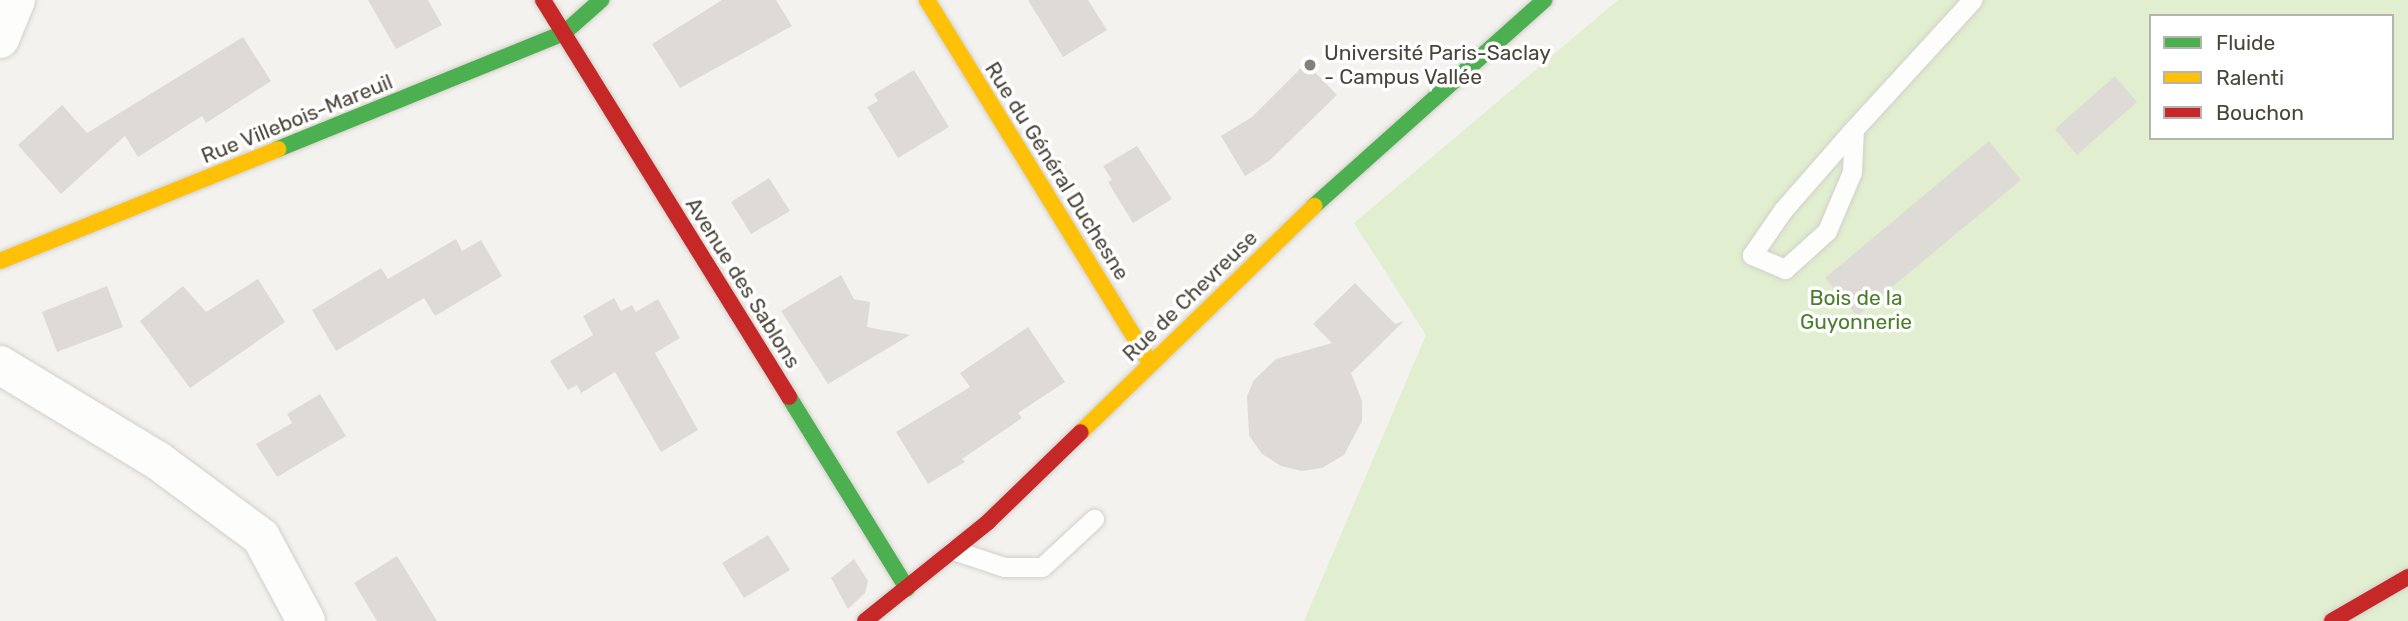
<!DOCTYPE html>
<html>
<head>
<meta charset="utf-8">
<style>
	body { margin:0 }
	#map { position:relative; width:2408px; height:621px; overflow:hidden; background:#f4f2ee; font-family:Rubik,sans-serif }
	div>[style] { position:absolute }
	.green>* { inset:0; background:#e1eecf }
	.building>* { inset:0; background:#dedbd6 }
	.roads { filter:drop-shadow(0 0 2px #d2d0cb) drop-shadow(0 0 2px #d2d0cb) }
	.lane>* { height:19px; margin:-9.5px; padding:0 9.5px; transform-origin:9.5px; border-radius:9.5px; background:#fdfdfc }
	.street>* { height:38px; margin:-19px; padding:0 19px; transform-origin:19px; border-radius:19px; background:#fdfdfc }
	.fast>* { height:16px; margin:-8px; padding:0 8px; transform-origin:8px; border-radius:8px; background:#4caf50 }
	.slow>* { height:16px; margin:-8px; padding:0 8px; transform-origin:8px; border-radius:8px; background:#ffc107 }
	.jam>* { height:16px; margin:-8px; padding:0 8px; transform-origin:8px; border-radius:8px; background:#c62828 }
	.dots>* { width:19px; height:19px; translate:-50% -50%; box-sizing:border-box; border:4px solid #fff; border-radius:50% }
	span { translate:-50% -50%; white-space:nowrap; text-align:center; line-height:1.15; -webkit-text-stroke:7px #fff; paint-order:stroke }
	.poi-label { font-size:21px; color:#4b4439 }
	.left { translate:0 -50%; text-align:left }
	.street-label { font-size:21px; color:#4b4439 }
	.park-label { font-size:21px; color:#4a7f2a }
	.legend { position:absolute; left:2149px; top:14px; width:245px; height:126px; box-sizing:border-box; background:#fff; border:2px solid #b7b4b0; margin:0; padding:9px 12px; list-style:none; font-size:21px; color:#4b4439 }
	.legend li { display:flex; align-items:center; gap:14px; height:35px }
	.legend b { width:35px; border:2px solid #b7b4b0 }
</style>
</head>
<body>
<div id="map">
	<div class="green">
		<div style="clip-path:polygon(evenodd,1618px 0,2408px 0,2408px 621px,1304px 621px,1426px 335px,1354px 223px,1618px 0,2151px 16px,2392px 16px,2392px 138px,2151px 138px,2151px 16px)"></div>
	</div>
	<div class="building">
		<div style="clip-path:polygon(368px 0,428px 0,442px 25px,396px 49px)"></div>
		<div style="clip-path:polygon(722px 0,776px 0,792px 26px,680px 88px,652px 44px)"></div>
		<div style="clip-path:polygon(1028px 0,1088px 0,1107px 30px,1063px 57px)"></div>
		<div style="clip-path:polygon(243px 37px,271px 81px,206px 123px,202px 116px,138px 157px,125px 136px,61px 194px,18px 145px,62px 105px,87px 133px)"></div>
		<div style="clip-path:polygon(1306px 63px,1337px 95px,1269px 161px,1245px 176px,1221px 136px,1252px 117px)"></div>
		<div style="clip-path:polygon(914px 70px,949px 127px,898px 158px,867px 107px,878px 101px,874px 94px)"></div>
		<div style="clip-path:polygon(2115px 76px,2137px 102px,2077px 155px,2055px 129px)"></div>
		<div style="clip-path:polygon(1989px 141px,2021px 180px,1857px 316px,1825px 278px)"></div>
		<div style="clip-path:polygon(1137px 146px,1172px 199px,1133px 223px,1108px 182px,1112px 180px,1103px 166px)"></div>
		<div style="clip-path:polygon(769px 178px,790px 211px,751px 234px,731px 202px)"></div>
		<div style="clip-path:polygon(456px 239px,462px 251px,481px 240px,502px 276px,435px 316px,424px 298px,336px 351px,312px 310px,381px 268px,388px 279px)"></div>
		<div style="clip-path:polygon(841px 275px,854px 299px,870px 302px,867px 327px,910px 335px,828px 384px,781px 311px)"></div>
		<div style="clip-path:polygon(258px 279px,285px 322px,190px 388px,140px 321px,183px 286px,206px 312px)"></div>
		<div style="clip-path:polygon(1355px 283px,1395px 324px,1404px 321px,1351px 373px,1362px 401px,1362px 421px,1344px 455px,1322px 468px,1302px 471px,1281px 466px,1262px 454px,1249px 435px,1247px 396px,1254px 380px,1276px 359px,1332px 343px,1313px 324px)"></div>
		<div style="clip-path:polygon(107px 286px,123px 327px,57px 352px,42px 312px)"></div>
		<div style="clip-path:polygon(614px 298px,621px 311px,632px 305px,636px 312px,658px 299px,680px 338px,655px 353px,698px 430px,661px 452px,615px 372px,581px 393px,577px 385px,568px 390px,550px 361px,593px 335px,583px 316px)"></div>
		<div style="clip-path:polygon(1028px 327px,1065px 382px,1018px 413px,1022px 418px,962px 459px,965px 462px,928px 484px,896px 432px,970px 387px,960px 373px)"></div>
		<div style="clip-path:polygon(320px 394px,346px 436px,277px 477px,256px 444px,292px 423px,287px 414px)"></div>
		<div style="clip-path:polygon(768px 535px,790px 570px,744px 598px,722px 563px)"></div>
		<div style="clip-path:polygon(397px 556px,437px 621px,377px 621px,354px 583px)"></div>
		<div style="clip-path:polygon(854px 559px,868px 581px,865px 593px,848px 609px,831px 578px)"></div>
	</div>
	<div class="roads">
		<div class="lane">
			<div style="left:1854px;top:129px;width:43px;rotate:92.7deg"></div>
			<div style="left:1852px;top:172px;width:64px;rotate:113deg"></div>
			<div style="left:1827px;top:231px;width:57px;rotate:137.9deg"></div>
			<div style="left:1785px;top:269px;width:36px;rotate:-157deg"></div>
			<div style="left:1752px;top:255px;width:55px;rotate:-55.4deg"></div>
			<div style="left:1783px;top:210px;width:108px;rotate:-48.8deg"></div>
			<div style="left:1854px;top:129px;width:175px;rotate:-47.5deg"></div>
			<div style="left:953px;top:550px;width:54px;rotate:18.4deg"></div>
			<div style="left:1004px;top:567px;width:38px"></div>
			<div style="left:1042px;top:567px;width:71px;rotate:-42.7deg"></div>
		</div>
		<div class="street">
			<div style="left:0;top:39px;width:42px;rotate:-67.7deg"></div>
			<div style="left:0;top:365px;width:184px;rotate:31.2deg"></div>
			<div style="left:157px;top:460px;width:129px;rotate:36.5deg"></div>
			<div style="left:261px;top:537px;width:95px;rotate:61.8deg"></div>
		</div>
		<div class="fast">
			<div style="left:278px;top:149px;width:309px;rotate:-22.1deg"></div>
			<div style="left:564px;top:33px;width:50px;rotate:-41.7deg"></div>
			<div style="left:1314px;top:206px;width:309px;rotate:-41.8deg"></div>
			<div style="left:789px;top:397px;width:225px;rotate:58.3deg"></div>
		</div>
		<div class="slow">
			<div style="left:927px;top:0;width:427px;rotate:58.4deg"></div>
			<div style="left:0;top:261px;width:300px;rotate:-21.9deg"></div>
			<div style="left:1081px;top:432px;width:325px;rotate:-44.1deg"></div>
		</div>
		<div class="jam">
			<div style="left:543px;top:0;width:467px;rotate:58.2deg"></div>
			<div style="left:865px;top:621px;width:158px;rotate:-38.8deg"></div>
			<div style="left:988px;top:522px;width:129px;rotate:-44.1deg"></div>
			<div style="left:2332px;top:621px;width:88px;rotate:-30.1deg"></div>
		</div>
	</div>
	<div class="dots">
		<div style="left:1310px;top:65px;background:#868178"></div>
	</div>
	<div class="poi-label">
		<span class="left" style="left:1324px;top:65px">Université Paris-Saclay<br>- Campus Vallée</span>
	</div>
	<div class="street-label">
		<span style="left:297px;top:119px;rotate:-22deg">Rue Villebois-Mareuil</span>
		<span style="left:1057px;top:171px;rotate:58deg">Rue du Général Duchesne</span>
		<span style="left:743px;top:283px;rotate:58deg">Avenue des Sablons</span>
		<span style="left:1190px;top:296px;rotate:-44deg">Rue de Chevreuse</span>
	</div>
	<div class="park-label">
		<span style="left:1856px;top:310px">Bois de la<br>Guyonnerie</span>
	</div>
	<ul class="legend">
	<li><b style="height:9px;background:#4caf50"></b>Fluide</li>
	<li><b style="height:9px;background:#ffc107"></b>Ralenti</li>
	<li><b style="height:9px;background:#c62828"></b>Bouchon</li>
	</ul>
</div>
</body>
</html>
